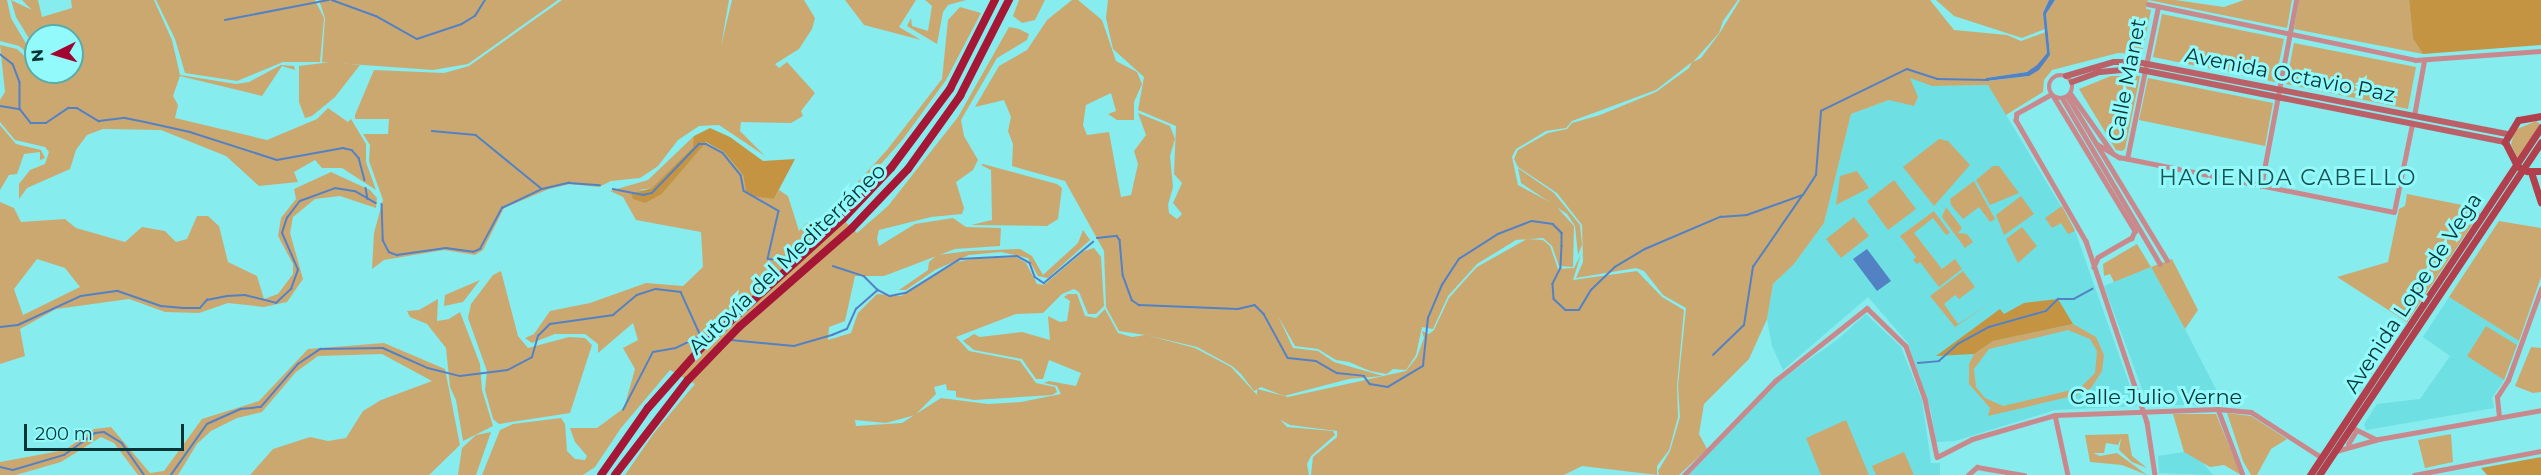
<!DOCTYPE html>
<html>
<head>
<meta charset="utf-8">
<style>
	body { margin:0 }
	#map { position:relative; width:2541px; height:475px; overflow:hidden; background:#86ecee; font-family:Montserrat,sans-serif }
	div>[style] { position:absolute }
	.built>* { inset:0; background:#6edfe2 }
	.green>* { inset:0; background:#cca871 }
	.forest>* { inset:0; background:#c59443 }
	.water>* { inset:0; background:#5382c4 }
	.stream>* { height:1.5px; margin:-0.75px; padding:0 0.75px; transform-origin:0.75px; border-radius:0.75px; background:#5382c4 }
	.street>* { height:4.5px; margin:-2.25px; padding:0 2.25px; transform-origin:2.25px; border-radius:2.25px; background:#c9898c }
	.street>.ring { margin:-2.25px; padding:0; box-sizing:content-box; background:none; border:4.5px solid #c9898c; border-radius:50% }
	.secondary>* { height:6px; margin:-3px; padding:0 3px; transform-origin:3px; border-radius:3px; background:#bc6067 }
	.primary>* { height:7px; margin:-3.5px; padding:0 3.5px; transform-origin:3.5px; border-radius:3.5px; background:#b13f4c }
	.highway>* { height:8px; margin:-4px; padding:0 4px; transform-origin:4px; border-radius:4px; background:#a51735 }
	span { translate:-50% -50%; white-space:nowrap; text-align:center; line-height:1.15; -webkit-text-stroke:6px #93fafb; paint-order:stroke }
	.street-label { font-size:21px; color:#053536 }
	.neighbourhood-label { font-size:22px; color:#195253; letter-spacing:1.5px }
	.north { position:absolute; left:24px; top:24px; width:60px; height:60px; box-sizing:border-box; background:#93fafb; border:2px solid #5aabac; border-radius:50%; rotate:265deg; font-size:16px; font-weight:700; line-height:24px; text-align:center; color:#053536 }
	.north::after { content:''; display:block; margin:auto; width:21px; height:27px; background:#a20330; clip-path:polygon(50% 0,100% 100%,50% 72%,0 100%) }
	.scale { position:absolute; left:24px; top:424px; width:160px; height:27px; box-sizing:border-box; border:3px solid #053536; border-top:0; padding-left:8px; font-size:18px; line-height:21px; white-space:nowrap; color:#053536; -webkit-text-stroke:4px #93fafb; paint-order:stroke }
</style>
</head>
<body>
<div id="map">
	<div class="built">
		<div style="clip-path:polygon(1909px 77px,1932px 86px,1988px 85px,2074px 228px,2137px 406px,2055px 410px,1955px 441px,1936px 442px,1931px 411px,1908px 343px,1868px 297px,1783px 370px,1772px 346px,1767px 319px,1773px 284px,1794px 264px,1824px 223px,1851px 114px,1889px 100px)"></div>
		<div style="clip-path:polygon(2151px 267px,2185px 329px,2224px 405px,2148px 405px,2104px 286px)"></div>
		<div style="clip-path:polygon(2449px 297px,2519px 341px,2504px 380px,2492px 398px,2494px 408px,2366px 430px,2364px 424px,2377px 404px,2420px 399px,2450px 356px,2423px 337px)"></div>
		<div style="clip-path:polygon(1866px 314px,1901px 347px,1922px 400px,1931px 463px,1940px 463px,1940px 475px,1688px 475px,1780px 380px,1837px 340px)"></div>
		<div style="clip-path:polygon(2184px 452px,2198px 457px,2213px 475px,2159px 473px,2158px 456px)"></div>
	</div>
	<div class="green">
		<div style="clip-path:polygon(0 0,7px 0,11px 18px,35px 59px,19px 46px,0 41px)"></div>
		<div style="clip-path:polygon(11px 0,32px 10px,22px 0,38px 0,42px 17px,72px 8px,71px 0,154px 0,172px 40px,180px 75px,236px 84px,249px 82px,281px 65px,294px 66px,297px 78px,295px 70px,282px 66px,262px 96px,180px 76px,173px 96px,178px 105px,175px 118px,267px 140px,317px 119px,328px 108px,348px 122px,351px 119px,366px 144px,366px 162px,376px 190px,342px 168px,322px 168px,315px 160px,294px 172px,298px 182px,259px 186px,226px 156px,161px 130px,103px 129px,87px 135px,76px 150px,70px 169px,27px 188px,19px 199px,19px 184px,30px 170px,45px 164px,49px 152px,45px 147px,15px 140px,0 122px,0 100px,5px 92px,0 45px,17px 49px,36px 67px,36px 72px,72px 72px,72px 36px,36px 36px,36px 50px,16px 17px)"></div>
		<div style="clip-path:polygon(156px 0,315px 0,324px 18px,320px 62px,283px 62px,237px 81px,185px 73px,175px 39px)"></div>
		<div style="clip-path:polygon(319px 0,558px 0,468px 64px,433px 70px,322px 62px,325px 18px)"></div>
		<div style="clip-path:polygon(562px 0,729px 0,721px 46px,732px 0,804px 0,815px 18px,812px 29px,799px 49px,775px 64px,779px 68px,787px 62px,815px 93px,801px 111px,803px 116px,791px 123px,741px 122px,740px 131px,765px 156px,719px 125px,699px 126px,678px 140px,658px 166px,640px 178px,611px 181px,599px 187px,570px 184px,549px 189px,504px 208px,483px 250px,475px 255px,444px 250px,384px 260px,372px 269px,374px 233px,383px 200px,369px 161px,370px 145px,363px 134px,388px 134px,389px 119px,355px 119px,355px 115px,374px 70px,444px 73px,469px 66px)"></div>
		<div style="clip-path:polygon(845px 0,916px 0,899px 27px,921px 40px,864px 25px)"></div>
		<div style="clip-path:polygon(925px 0,966px 0,948px 5px,943px 12px,937px 44px,907px 26px,911px 18px,912px 26px,928px 31px,932px 6px)"></div>
		<div style="clip-path:polygon(1019px 0,1045px 0,1035px 20px,1022px 23px,1013px 16px)"></div>
		<div style="clip-path:polygon(1072px 0,1078px 0,1102px 20px,1116px 61px,1137px 72px,1142px 84px,1134px 102px,1134px 120px,1117px 120px,1108px 114px,1116px 111px,1111px 93px,1086px 105px,1083px 125px,1087px 135px,1109px 132px,1121px 197px,1131px 195px,1138px 164px,1134px 151px,1146px 135px,1138px 113px,1170px 126px,1175px 139px,1170px 156px,1173px 187px,1168px 205px,1169px 213px,1177px 219px,1182px 214px,1173px 203px,1182px 183px,1174px 174px,1176px 126px,1138px 110px,1144px 77px,1113px 49px,1106px 18px,1108px 0,1738px 0,1723px 21px,1719px 33px,1693px 62px,1701px 58px,1719px 34px,1740px 0,1930px 0,1954px 30px,2007px 35px,2021px 41px,2046px 32px,2047px 53px,2037px 66px,2027px 72px,1986px 78px,1987px 81px,2029px 76px,2050px 55px,2046px 14px,2055px 0,2175px 0,2224px 7px,2244px 0,2292px 0,2287px 28px,2148px 0,2146px 9px,2151px 10px,2142px 54px,2118px 53px,2052px 70px,2044px 80px,2043px 92px,2006px 115px,1988px 85px,1932px 86px,1910px 78px,1918px 97px,1914px 106px,1889px 100px,1851px 114px,1824px 223px,1794px 264px,1773px 284px,1767px 319px,1749px 359px,1704px 404px,1699px 434px,1707px 449px,1679px 475px,1659px 475px,1658px 471px,1670px 451px,1680px 417px,1678px 386px,1686px 308px,1663px 295px,1644px 271px,1636px 268px,1576px 278px,1583px 262px,1582px 225px,1557px 193px,1518px 167px,1514px 159px,1518px 150px,1548px 133px,1567px 129px,1572px 123px,1600px 115px,1656px 92px,1689px 68px,1692px 62px,1656px 90px,1572px 121px,1566px 128px,1546px 131px,1516px 149px,1512px 157px,1518px 185px,1555px 205px,1574px 226px,1573px 267px,1559px 266px,1552px 246px,1543px 238px,1516px 240px,1477px 264px,1448px 296px,1433px 329px,1422px 327px,1416px 355px,1406px 370px,1393px 369px,1387px 374px,1370px 371px,1349px 362px,1336px 360px,1318px 349px,1295px 346px,1278px 316px,1293px 348px,1318px 351px,1334px 362px,1383px 376px,1349px 379px,1284px 396px,1261px 387px,1254px 391px,1241px 374px,1232px 366px,1197px 347px,1146px 335px,1195px 348px,1231px 367px,1287px 427px,1333px 431px,1335px 435px,1311px 456px,1307px 464px,1309px 475px,625px 475px,654px 433px,695px 384px,670px 370px,621px 428px,595px 467px,583px 475px,482px 475px,500px 430px,513px 424px,561px 418px,565px 424px,567px 451px,575px 459px,585px 460px,587px 456px,575px 442px,570px 428px,597px 428px,624px 408px,635px 369px,623px 348px,638px 340px,633px 323px,598px 353px,598px 344px,585px 334px,555px 334px,532px 343px,525px 338px,534px 334px,550px 311px,590px 303px,646px 283px,683px 286px,703px 267px,701px 232px,636px 220px,623px 197px,610px 191px,648px 180px,694px 136px,696px 142px,693px 147px,658px 183px,652px 188px,639px 190px,662px 194px,705px 142px,724px 152px,743px 175px,746px 190px,774px 199px,779px 190px,788px 196px,799px 231px,807px 223px,821px 222px,887px 150px,942px 79px,948px 20px,960px 7px,981px 13px,946px 80px,903px 139px,837px 214px,857px 233px,888px 206px,958px 117px,1009px 27px,1019px 29px,1029px 34px,1027px 40px,997px 58px,961px 120px,964px 136px,978px 160px,973px 170px,956px 182px,964px 208px,962px 214px,931px 217px,879px 230px,877px 239px,879px 246px,915px 224px,953px 218px,966px 227px,1001px 228px,1000px 246px,955px 249px,884px 276px,855px 276px,845px 321px,829px 327px,828px 340px,851px 333px,858px 313px,877px 294px,901px 296px,957px 262px,972px 259px,1016px 257px,1026px 263px,1037px 284px,1044px 285px,1084px 251px,1094px 248px,1101px 257px,1104px 306px,1096px 314px,1088px 314px,1079px 292px,1074px 289px,1062px 294px,1043px 313px,1016px 314px,956px 337px,969px 351px,1020px 361px,1036px 383px,1055px 387px,1057px 392px,1052px 395px,974px 400px,956px 397px,956px 391px,947px 390px,946px 384px,934px 387px,936px 394px,915px 415px,886px 423px,855px 420px,856px 426px,902px 423px,941px 398px,988px 404px,1021px 402px,1061px 394px,1057px 386px,1044px 383px,1049px 381px,1076px 386px,1081px 373px,1049px 360px,1043px 379px,1036px 379px,1022px 359px,974px 350px,963px 341px,974px 334px,980px 337px,1022px 332px,1050px 340px,1048px 316px,1060px 322px,1067px 321px,1070px 301px,1064px 297px,1068px 294px,1077px 294px,1085px 316px,1096px 318px,1105px 309px,1118px 333px,1132px 337px,1145px 335px,1119px 331px,1106px 307px,1104px 251px,1065px 181px,1012px 166px,1013px 144px,1008px 131px,1011px 117px,1004px 100px,975px 107px,999px 66px,1027px 50px,1047px 20px)"></div>
		<div style="clip-path:polygon(1936px 0,2049px 0,2043px 13px,2045px 29px,2022px 38px,1954px 16px)"></div>
		<div style="clip-path:polygon(2299px 0,2409px 0,2413px 39px,2423px 54px,2294px 29px)"></div>
		<div style="clip-path:polygon(2162px 14px,2284px 39px,2275px 82px,2153px 57px)"></div>
		<div style="clip-path:polygon(2294px 43px,2416px 67px,2408px 109px,2286px 84px)"></div>
		<div style="clip-path:polygon(331px 62px,360px 65px,335px 97px,312px 116px,305px 118px,299px 102px,299px 66px)"></div>
		<div style="clip-path:polygon(2111px 76px,2140px 76px,2125px 149px,2122px 151px,2116px 150px,2079px 89px)"></div>
		<div style="clip-path:polygon(2148px 78px,2273px 103px,2265px 146px,2139px 120px)"></div>
		<div style="clip-path:polygon(2536px 121px,2540px 124px,2517px 159px,2511px 144px,2515px 130px)"></div>
		<div style="clip-path:polygon(0 125px,16px 144px,41px 150px,45px 158px,26px 166px,40px 160px,40px 152px,24px 154px,17px 174px,9px 175px,0 190px)"></div>
		<div style="clip-path:polygon(1939px 139px,1948px 141px,1970px 165px,1934px 206px,1903px 167px)"></div>
		<div style="clip-path:polygon(983px 164px,1057px 184px,1062px 188px,1058px 219px,1047px 226px,971px 225px,992px 220px,991px 170px,981px 165px)"></div>
		<div style="clip-path:polygon(1993px 166px,1999px 166px,2019px 193px,1990px 205px,1976px 180px)"></div>
		<div style="clip-path:polygon(1518px 168px,1554px 193px,1580px 225px,1582px 245px,1578px 255px,1575px 226px,1567px 214px,1521px 183px)"></div>
		<div style="clip-path:polygon(1857px 171px,1869px 188px,1836px 205px,1840px 176px)"></div>
		<div style="clip-path:polygon(evenodd,331px 172px,370px 190px,377px 198px,376px 208px,340px 196px,315px 199px,293px 217px,290px 233px,303px 279px,287px 302px,264px 307px,228px 303px,199px 313px,165px 312px,129px 299px,56px 309px,20px 329px,25px 356px,0 364px,0 202px,14px 208px,21px 222px,65px 219px,76px 228px,125px 242px,142px 227px,165px 231px,176px 242px,187px 239px,197px 216px,208px 216px,219px 226px,228px 262px,257px 276px,264px 299px,278px 294px,293px 274px,293px 264px,278px 236px,281px 218px,296px 199px,294px 189px,331px 172px,37px 259px,65px 268px,80px 287px,23px 315px,14px 289px,37px 259px)"></div>
		<div style="clip-path:polygon(1894px 180px,1916px 209px,1888px 230px,1867px 201px)"></div>
		<div style="clip-path:polygon(1974px 181px,1995px 219px,1990px 222px,1979px 207px,1963px 219px,1951px 205px,1950px 199px)"></div>
		<div style="clip-path:polygon(2407px 194px,2472px 207px,2480px 213px,2407px 322px,2337px 277px,2388px 262px,2399px 209px,2405px 206px)"></div>
		<div style="clip-path:polygon(2021px 196px,2034px 214px,2004px 235px,1996px 215px)"></div>
		<div style="clip-path:polygon(2062px 206px,2075px 231px,2068px 234px,2061px 223px,2052px 228px,2045px 218px)"></div>
		<div style="clip-path:polygon(1946px 207px,1962px 228px,1958px 233px,1967px 234px,1973px 242px,1965px 248px,1942px 217px)"></div>
		<div style="clip-path:polygon(1934px 211px,1950px 233px,1946px 235px,1933px 218px,1914px 233px,1942px 269px,1955px 259px,1962px 269px,1939px 287px,1920px 262px,1917px 264px,1913px 260px,1916px 257px,1900px 236px)"></div>
		<div style="clip-path:polygon(1854px 217px,1869px 236px,1841px 258px,1826px 239px)"></div>
		<div style="clip-path:polygon(2499px 221px,2541px 228px,2541px 277px,2519px 341px,2449px 297px)"></div>
		<div style="clip-path:polygon(2022px 227px,2037px 246px,2018px 263px,2006px 239px)"></div>
		<div style="clip-path:polygon(1083px 230px,1090px 240px,1048px 278px,1038px 276px,1028px 258px,1001px 252px,969px 255px,935px 270px,906px 290px,886px 290px,899px 290px,928px 270px,929px 262px,937px 255px,969px 251px,1020px 249px,1032px 256px,1043px 275px,1078px 243px)"></div>
		<div style="clip-path:polygon(1527px 239px,1543px 240px,1550px 246px,1558px 269px,1574px 268px,1581px 254px,1573px 280px,1637px 271px,1662px 297px,1684px 310px,1677px 386px,1678px 417px,1669px 450px,1657px 466px,1657px 475px,1582px 466px,1564px 475px,1311px 475px,1313px 457px,1337px 437px,1337px 431px,1290px 425px,1277px 418px,1257px 395px,1257px 389px,1288px 397px,1406px 371px,1417px 357px,1424px 338px,1422px 331px,1429px 334px,1434px 330px,1449px 298px,1465px 280px,1477px 267px)"></div>
		<div style="clip-path:polygon(2137px 244px,2151px 267px,2172px 259px,2198px 310px,2185px 329px,2151px 267px,2114px 282px,2110px 274px,2104px 276px,2103px 264px)"></div>
		<div style="clip-path:polygon(501px 271px,518px 336px,528px 348px,569px 337px,585px 338px,592px 345px,570px 413px,499px 424px,493px 419px,485px 390px,487px 371px,468px 318px,471px 304px,493px 275px)"></div>
		<div style="clip-path:polygon(1963px 271px,1975px 287px,1959px 299px,1955px 295px,1944px 304px,1958px 324px,1992px 302px,1955px 327px,1930px 296px)"></div>
		<div style="clip-path:polygon(480px 280px,463px 302px,444px 306px,445px 295px)"></div>
		<div style="clip-path:polygon(438px 299px,437px 321px,449px 319px,460px 312px,480px 364px,482px 390px,493px 426px,463px 441px,456px 400px,450px 387px,446px 348px,427px 324px,410px 317px,407px 311px,419px 310px)"></div>
		<div style="clip-path:polygon(evenodd,2073px 324px,2096px 337px,2104px 355px,2102px 371px,2091px 388px,2077px 395px,1988px 416px,1990px 408px,1969px 384px,1969px 364px,1974px 354px,1993px 341px,2073px 324px,2068px 330px,2090px 339px,2097px 351px,2095px 373px,2080px 388px,2003px 406px,1985px 398px,1976px 387px,1974px 369px,1989px 349px,2068px 330px)"></div>
		<div style="clip-path:polygon(2486px 326px,2517px 345px,2504px 380px,2467px 356px)"></div>
		<div style="clip-path:polygon(384px 343px,445px 369px,460px 445px,429px 475px,250px 475px,273px 449px,310px 437px,328px 441px,346px 438px,363px 411px,381px 400px,432px 381px,382px 354px,318px 356px,296px 372px,262px 412px,237px 418px,211px 431px,197px 444px,178px 475px,138px 475px,114px 443px,101px 437px,61px 462px,16px 475px,0 475px,0 462px,65px 450px,94px 429px,111px 427px,150px 473px,164px 471px,202px 419px,259px 401px,308px 349px)"></div>
		<div style="clip-path:polygon(2531px 347px,2541px 348px,2541px 392px,2533px 393px,2515px 386px)"></div>
		<div style="clip-path:polygon(2227px 413px,2251px 416px,2287px 439px,2271px 449px,2257px 475px,2251px 475px,2243px 461px)"></div>
		<div style="clip-path:polygon(2173px 414px,2216px 414px,2241px 475px,2224px 465px,2210px 467px,2184px 452px)"></div>
		<div style="clip-path:polygon(1846px 420px,1869px 475px,1821px 475px,1806px 438px)"></div>
		<div style="clip-path:polygon(491px 432px,476px 475px,458px 475px,462px 448px,476px 435px)"></div>
		<div style="clip-path:polygon(2128px 434px,2132px 456px,2147px 468px,2132px 462px,2119px 450px,2121px 438px,2118px 445px,2106px 443px,2104px 453px,2093px 453px,2100px 456px,2117px 453px,2147px 475px,2122px 465px,2090px 462px,2085px 435px)"></div>
		<div style="clip-path:polygon(2451px 434px,2453px 462px,2425px 468px,2418px 440px)"></div>
		<div style="clip-path:polygon(1904px 452px,1914px 475px,1876px 475px,1872px 466px)"></div>
	</div>
	<div class="forest">
		<div style="clip-path:polygon(2409px 0,2541px 0,2541px 45px,2423px 54px,2413px 39px)"></div>
		<div style="clip-path:polygon(710px 128px,730px 137px,763px 161px,795px 159px,774px 199px,752px 196px,746px 191px,743px 175px,724px 152px,706px 142px,662px 194px,645px 203px,633px 199px,631px 194px,652px 188px,693px 147px,694px 136px)"></div>
		<div style="clip-path:polygon(2058px 299px,2073px 324px,1993px 341px,1974px 354px,1936px 356px,2000px 309px,2004px 314px,2024px 303px)"></div>
		<div style="clip-path:polygon(2541px 457px,2541px 475px,2487px 475px,2481px 468px)"></div>
	</div>
	<div class="water">
		<div style="clip-path:polygon(2049px 0,2055px 0,2046px 14px,2050px 55px,2039px 70px,2029px 76px,1986px 81px,1986px 78px,2027px 72px,2037px 65px,2047px 53px,2043px 13px)"></div>
		<div style="clip-path:polygon(1867px 249px,1891px 281px,1877px 291px,1853px 259px)"></div>
	</div>
	<div class="stream">
		<div style="left:332px;top:0;width:47px;rotate:20deg"></div>
		<div style="left:376px;top:16px;width:47px;rotate:29.3deg"></div>
		<div style="left:417px;top:39px;width:47px;rotate:-18.4deg"></div>
		<div style="left:462px;top:24px;width:15px;rotate:-32deg"></div>
		<div style="left:475px;top:16px;width:19px;rotate:-58deg"></div>
		<div style="left:225px;top:20px;width:106px;rotate:-10.9deg"></div>
		<div style="left:0;top:54px;width:16px;rotate:38deg"></div>
		<div style="left:13px;top:64px;width:19px;rotate:69deg"></div>
		<div style="left:20px;top:82px;width:27px;rotate:90deg"></div>
		<div style="left:20px;top:109px;width:18px;rotate:52deg"></div>
		<div style="left:31px;top:123px;width:15px"></div>
		<div style="left:46px;top:123px;width:27px;rotate:-34deg"></div>
		<div style="left:68px;top:108px;width:9px"></div>
		<div style="left:77px;top:108px;width:26px;rotate:31deg"></div>
		<div style="left:99px;top:121px;width:26px;rotate:-7deg"></div>
		<div style="left:125px;top:118px;width:20px;rotate:11deg"></div>
		<div style="left:145px;top:122px;width:46px;rotate:12.5deg"></div>
		<div style="left:190px;top:132px;width:91px;rotate:17.8deg"></div>
		<div style="left:277px;top:160px;width:67px;rotate:-10.3deg"></div>
		<div style="left:343px;top:148px;width:9px;rotate:13deg"></div>
		<div style="left:352px;top:150px;width:11px;rotate:49deg"></div>
		<div style="left:359px;top:158px;width:23px;rotate:75deg"></div>
		<div style="left:0;top:106px;width:20px;rotate:9deg"></div>
		<div style="left:432px;top:131px;width:44px;rotate:5.2deg"></div>
		<div style="left:476px;top:135px;width:85px;rotate:39.3deg"></div>
		<div style="left:366px;top:188px;width:11px;rotate:80deg"></div>
		<div style="left:613px;top:189px;width:31px;rotate:11deg"></div>
		<div style="left:643px;top:195px;width:9px;rotate:-13deg"></div>
		<div style="left:652px;top:193px;width:68px;rotate:-46.2deg"></div>
		<div style="left:699px;top:144px;width:7px"></div>
		<div style="left:706px;top:144px;width:19px;rotate:28deg"></div>
		<div style="left:723px;top:153px;width:28px;rotate:51deg"></div>
		<div style="left:741px;top:175px;width:16px;rotate:79deg"></div>
		<div style="left:744px;top:191px;width:40px;rotate:29.7deg"></div>
		<div style="left:779px;top:211px;width:49px;rotate:102.9deg"></div>
		<div style="left:768px;top:259px;width:15px;rotate:4deg"></div>
		<div style="left:783px;top:260px;width:11px;rotate:-41deg"></div>
		<div style="left:382px;top:204px;width:36px;rotate:88deg"></div>
		<div style="left:383px;top:240px;width:13px;rotate:63deg"></div>
		<div style="left:389px;top:252px;width:9px;rotate:21deg"></div>
		<div style="left:397px;top:255px;width:49px;rotate:-8.1deg"></div>
		<div style="left:446px;top:248px;width:27px;rotate:8deg"></div>
		<div style="left:473px;top:252px;width:8px;rotate:-23deg"></div>
		<div style="left:480px;top:249px;width:47px;rotate:-61.8deg"></div>
		<div style="left:502px;top:208px;width:44px;rotate:-25.4deg"></div>
		<div style="left:542px;top:189px;width:28px;rotate:-13deg"></div>
		<div style="left:569px;top:183px;width:31px;rotate:4deg"></div>
		<div style="left:1097px;top:238px;width:20px;rotate:-6deg"></div>
		<div style="left:1117px;top:236px;width:5px;rotate:53deg"></div>
		<div style="left:1120px;top:240px;width:35px;rotate:85deg"></div>
		<div style="left:1123px;top:275px;width:27px;rotate:70deg"></div>
		<div style="left:1132px;top:300px;width:9px;rotate:36deg"></div>
		<div style="left:1139px;top:305px;width:99px;rotate:2.3deg"></div>
		<div style="left:1238px;top:309px;width:17px;rotate:-13deg"></div>
		<div style="left:1255px;top:305px;width:13px;rotate:45deg"></div>
		<div style="left:1264px;top:314px;width:50px;rotate:61.4deg"></div>
		<div style="left:1288px;top:358px;width:28px;rotate:6deg"></div>
		<div style="left:1316px;top:361px;width:24px;rotate:30deg"></div>
		<div style="left:1337px;top:373px;width:27px;rotate:6deg"></div>
		<div style="left:1364px;top:376px;width:10px;rotate:53deg"></div>
		<div style="left:1370px;top:384px;width:18px;rotate:9deg"></div>
		<div style="left:1388px;top:387px;width:41px;rotate:-31deg"></div>
		<div style="left:1423px;top:366px;width:48px;rotate:-84.1deg"></div>
		<div style="left:1428px;top:318px;width:36px;rotate:-67deg"></div>
		<div style="left:1442px;top:285px;width:31px;rotate:-57deg"></div>
		<div style="left:1459px;top:259px;width:46px;rotate:-32.7deg"></div>
		<div style="left:1498px;top:234px;width:36px;rotate:-21deg"></div>
		<div style="left:1532px;top:221px;width:21px;rotate:8deg"></div>
		<div style="left:1553px;top:224px;width:13px;rotate:45deg"></div>
		<div style="left:1562px;top:233px;width:13px;rotate:90deg"></div>
		<div style="left:1562px;top:246px;width:22px;rotate:93deg"></div>
		<div style="left:1561px;top:268px;width:18px;rotate:117deg"></div>
		<div style="left:1553px;top:284px;width:15px;rotate:86deg"></div>
		<div style="left:1554px;top:299px;width:16px;rotate:43deg"></div>
		<div style="left:1566px;top:310px;width:13px"></div>
		<div style="left:1579px;top:310px;width:23px;rotate:-59deg"></div>
		<div style="left:1591px;top:290px;width:33px;rotate:-44deg"></div>
		<div style="left:1615px;top:267px;width:35px;rotate:-31deg"></div>
		<div style="left:1645px;top:249px;width:82px;rotate:-23.1deg"></div>
		<div style="left:1720px;top:217px;width:27px;rotate:-4deg"></div>
		<div style="left:1747px;top:215px;width:59px;rotate:-19.7deg"></div>
		<div style="left:1803px;top:195px;width:24px;rotate:-57deg"></div>
		<div style="left:1816px;top:175px;width:64px;rotate:-85.5deg"></div>
		<div style="left:1821px;top:111px;width:96px;rotate:-26deg"></div>
		<div style="left:1907px;top:69px;width:32px;rotate:18deg"></div>
		<div style="left:1937px;top:79px;width:51px;rotate:1.1deg"></div>
		<div style="left:833px;top:266px;width:33px;rotate:18deg"></div>
		<div style="left:864px;top:276px;width:20px;rotate:45deg"></div>
		<div style="left:0;top:327px;width:18px;rotate:-6deg"></div>
		<div style="left:18px;top:325px;width:69px;rotate:-24.7deg"></div>
		<div style="left:81px;top:296px;width:37px;rotate:-8deg"></div>
		<div style="left:118px;top:291px;width:46px;rotate:19.2deg"></div>
		<div style="left:161px;top:306px;width:22px;rotate:5deg"></div>
		<div style="left:183px;top:308px;width:17px"></div>
		<div style="left:200px;top:308px;width:11px;rotate:-49deg"></div>
		<div style="left:207px;top:300px;width:20px;rotate:-11deg"></div>
		<div style="left:227px;top:296px;width:18px;rotate:-3deg"></div>
		<div style="left:245px;top:295px;width:32px;rotate:14deg"></div>
		<div style="left:276px;top:303px;width:21px;rotate:-43deg"></div>
		<div style="left:291px;top:289px;width:20px;rotate:-70deg"></div>
		<div style="left:298px;top:270px;width:40px;rotate:-113.4deg"></div>
		<div style="left:282px;top:233px;width:16px;rotate:-72deg"></div>
		<div style="left:287px;top:218px;width:21px;rotate:-53deg"></div>
		<div style="left:300px;top:201px;width:37px;rotate:-20deg"></div>
		<div style="left:335px;top:188px;width:20px;rotate:9deg"></div>
		<div style="left:355px;top:191px;width:24px;rotate:30deg"></div>
		<div style="left:731px;top:340px;width:63px;rotate:5.4deg"></div>
		<div style="left:794px;top:346px;width:40px;rotate:-16deg"></div>
		<div style="left:832px;top:335px;width:16px;rotate:-22deg"></div>
		<div style="left:847px;top:329px;width:22px;rotate:-66deg"></div>
		<div style="left:856px;top:309px;width:29px;rotate:-41deg"></div>
		<div style="left:878px;top:290px;width:13px;rotate:27deg"></div>
		<div style="left:890px;top:296px;width:16px;rotate:-11deg"></div>
		<div style="left:906px;top:293px;width:64px;rotate:-32.2deg"></div>
		<div style="left:960px;top:259px;width:57px;rotate:-3deg"></div>
		<div style="left:1017px;top:256px;width:15px;rotate:28deg"></div>
		<div style="left:1030px;top:263px;width:15px;rotate:70deg"></div>
		<div style="left:1035px;top:277px;width:11px;rotate:34deg"></div>
		<div style="left:1044px;top:283px;width:64px;rotate:-39.9deg"></div>
		<div style="left:1713px;top:355px;width:43px;rotate:-44.1deg"></div>
		<div style="left:1744px;top:325px;width:59px;rotate:-81.2deg"></div>
		<div style="left:1753px;top:267px;width:86px;rotate:-55.4deg"></div>
		<div style="left:1918px;top:363px;width:21px;rotate:-5deg"></div>
		<div style="left:1939px;top:361px;width:25px;rotate:-42deg"></div>
		<div style="left:1958px;top:344px;width:35px;rotate:-29deg"></div>
		<div style="left:1989px;top:327px;width:59px;rotate:-15.7deg"></div>
		<div style="left:2046px;top:311px;width:17px;rotate:-45deg"></div>
		<div style="left:2058px;top:299px;width:16px"></div>
		<div style="left:2074px;top:299px;width:21px;rotate:-29deg"></div>
		<div style="left:623px;top:410px;width:65px;rotate:-62.7deg"></div>
		<div style="left:653px;top:352px;width:23px;rotate:-10deg"></div>
		<div style="left:676px;top:348px;width:28px;rotate:-26deg"></div>
		<div style="left:0;top:467px;width:13px;rotate:13deg"></div>
		<div style="left:13px;top:470px;width:53px;rotate:-16.4deg"></div>
		<div style="left:64px;top:455px;width:38px;rotate:-35deg"></div>
		<div style="left:95px;top:433px;width:9px;rotate:-6deg"></div>
		<div style="left:104px;top:432px;width:21px;rotate:31deg"></div>
		<div style="left:122px;top:443px;width:39px;rotate:55deg"></div>
		<div style="left:171px;top:475px;width:62px;rotate:-54.8deg"></div>
		<div style="left:207px;top:424px;width:37px;rotate:-24deg"></div>
		<div style="left:241px;top:409px;width:20px;rotate:-6deg"></div>
		<div style="left:261px;top:407px;width:57px;rotate:-49.3deg"></div>
		<div style="left:298px;top:364px;width:27px;rotate:-34deg"></div>
		<div style="left:320px;top:349px;width:63px;rotate:-0.9deg"></div>
		<div style="left:383px;top:348px;width:49px;rotate:24deg"></div>
		<div style="left:428px;top:368px;width:33px;rotate:14deg"></div>
		<div style="left:460px;top:376px;width:48px;rotate:-7.1deg"></div>
		<div style="left:508px;top:370px;width:27px;rotate:-28deg"></div>
		<div style="left:532px;top:357px;width:22px;rotate:-74deg"></div>
		<div style="left:538px;top:336px;width:17px;rotate:-45deg"></div>
		<div style="left:550px;top:324px;width:64px;rotate:-8.1deg"></div>
		<div style="left:613px;top:315px;width:31px;rotate:-40deg"></div>
		<div style="left:637px;top:295px;width:20px;rotate:-18deg"></div>
		<div style="left:656px;top:289px;width:25px;rotate:7deg"></div>
		<div style="left:681px;top:292px;width:48px;rotate:65.6deg"></div>
		<div style="left:701px;top:336px;width:7px;rotate:8deg"></div>
	</div>
	<div class="street">
		<div style="left:2148px;top:4px;width:273px;rotate:11.8deg"></div>
		<div style="left:2415px;top:60px;width:126px;rotate:-4.1deg"></div>
		<div class="ring" style="left:2049px;top:75px;width:19.5px;height:19.5px"></div>
		<div style="left:2071px;top:94px;width:71px;rotate:54.7deg"></div>
		<div style="left:2051px;top:95px;width:39px;rotate:151deg"></div>
		<div style="left:2017px;top:114px;width:6px;rotate:99deg"></div>
		<div style="left:2016px;top:120px;width:140px;rotate:60deg"></div>
		<div style="left:2086px;top:241px;width:191px;rotate:71.4deg"></div>
		<div style="left:2147px;top:422px;width:54px;rotate:81.4deg"></div>
		<div style="left:2054px;top:97px;width:157px;rotate:58.8deg"></div>
		<div style="left:2135px;top:231px;width:8px;rotate:113deg"></div>
		<div style="left:2132px;top:238px;width:39px;rotate:150deg"></div>
		<div style="left:2098px;top:258px;width:10px;rotate:114deg"></div>
		<div style="left:2068px;top:97px;width:191px;rotate:58.7deg"></div>
		<div style="left:2063px;top:99px;width:191px;rotate:59.5deg"></div>
		<div style="left:2414px;top:116px;width:56px;rotate:-79.7deg"></div>
		<div style="left:2097px;top:144px;width:26px;rotate:31deg"></div>
		<div style="left:2119px;top:157px;width:280px;rotate:11.3deg"></div>
		<div style="left:2394px;top:212px;width:90px;rotate:-78.4deg"></div>
		<div style="left:2127px;top:159px;width:155px;rotate:-78.5deg"></div>
		<div style="left:2261px;top:186px;width:189px;rotate:-79.3deg"></div>
		<div style="left:2218px;top:409px;width:71px;rotate:69.3deg"></div>
		<div style="left:2055px;top:415px;width:61px;rotate:77.8deg"></div>
		<div style="left:2499px;top:417px;width:20px;rotate:-96deg"></div>
		<div style="left:2497px;top:397px;width:20px;rotate:-57deg"></div>
		<div style="left:2508px;top:380px;width:97px;rotate:-70.1deg"></div>
		<div style="left:2351px;top:427px;width:28px;rotate:26deg"></div>
		<div style="left:2348px;top:444px;width:15px;rotate:-58deg"></div>
		<div style="left:2336px;top:451px;width:45px;rotate:-15.6deg"></div>
		<div style="left:2379px;top:439px;width:165px;rotate:-10.1deg"></div>
		<div style="left:1684px;top:475px;width:131px;rotate:-45.9deg"></div>
		<div style="left:1775px;top:381px;width:117px;rotate:-38.4deg"></div>
		<div style="left:1867px;top:308px;width:54px;rotate:44.3deg"></div>
		<div style="left:1906px;top:346px;width:56px;rotate:70.3deg"></div>
		<div style="left:1925px;top:399px;width:59px;rotate:78.3deg"></div>
		<div style="left:1937px;top:457px;width:39px;rotate:-27deg"></div>
		<div style="left:1972px;top:439px;width:86px;rotate:-16.1deg"></div>
		<div style="left:2055px;top:415px;width:163px;rotate:-2.1deg"></div>
		<div style="left:2218px;top:409px;width:33px;rotate:5deg"></div>
		<div style="left:2251px;top:412px;width:83px;rotate:32.7deg"></div>
		<div style="left:1968px;top:475px;width:12px;rotate:-42deg"></div>
		<div style="left:1977px;top:467px;width:48px;rotate:9.7deg"></div>
		<div style="left:2414px;top:475px;width:129px;rotate:-10.7deg"></div>
	</div>
	<div class="secondary">
		<div style="left:2066px;top:76px;width:50px;rotate:-16.3deg"></div>
		<div style="left:2114px;top:62px;width:23px"></div>
		<div style="left:2137px;top:62px;width:377px;rotate:11deg"></div>
		<div style="left:2072px;top:82px;width:30px;rotate:-20deg"></div>
		<div style="left:2100px;top:72px;width:36px;rotate:-5deg"></div>
		<div style="left:2136px;top:69px;width:376px;rotate:11.2deg"></div>
	</div>
	<div class="primary">
		<div style="left:2541px;top:116px;width:23px;rotate:170deg"></div>
		<div style="left:2518px;top:120px;width:26px;rotate:121deg"></div>
		<div style="left:2505px;top:142px;width:27px;rotate:63deg"></div>
		<div style="left:2517px;top:166px;width:11px;rotate:27deg"></div>
		<div style="left:2527px;top:171px;width:14px"></div>
		<div style="left:2531px;top:172px;width:32px;rotate:72deg"></div>
		<div style="left:2310px;top:475px;width:418px;rotate:-56.4deg"></div>
		<div style="left:2319px;top:475px;width:400px;rotate:-56.3deg"></div>
	</div>
	<div class="highway">
		<div style="left:601px;top:475px;width:82px;rotate:-55deg"></div>
		<div style="left:648px;top:408px;width:80px;rotate:-48.5deg"></div>
		<div style="left:701px;top:348px;width:192px;rotate:-42.3deg"></div>
		<div style="left:843px;top:219px;width:70px;rotate:-46.7deg"></div>
		<div style="left:891px;top:168px;width:99px;rotate:-53.2deg"></div>
		<div style="left:950px;top:89px;width:100px;rotate:-63.2deg"></div>
		<div style="left:615px;top:475px;width:120px;rotate:-52.5deg"></div>
		<div style="left:688px;top:380px;width:74px;rotate:-46.1deg"></div>
		<div style="left:739px;top:327px;width:150px;rotate:-41.2deg"></div>
		<div style="left:852px;top:228px;width:81px;rotate:-46.5deg"></div>
		<div style="left:908px;top:169px;width:90px;rotate:-54.5deg"></div>
		<div style="left:960px;top:96px;width:108px;rotate:-63deg"></div>
	</div>
	<div class="street-label">
		<span style="left:2290px;top:75px;rotate:11deg">Avenida Octavio Paz</span>
		<span style="left:2127px;top:80px;rotate:-79deg">Calle Manet</span>
		<span style="left:787px;top:259px;rotate:-44deg">Autovía del Mediterráneo</span>
		<span style="left:2413px;top:293px;rotate:-57deg">Avenida Lope de Vega</span>
		<span style="left:2156px;top:397px">Calle Julio Verne</span>
	</div>
	<div class="neighbourhood-label">
		<span style="left:2288px;top:178px">HACIENDA CABELLO</span>
	</div>
	<div class="north">N</div>
	<div class="scale">200 m</div>
</div>
</body>
</html>
